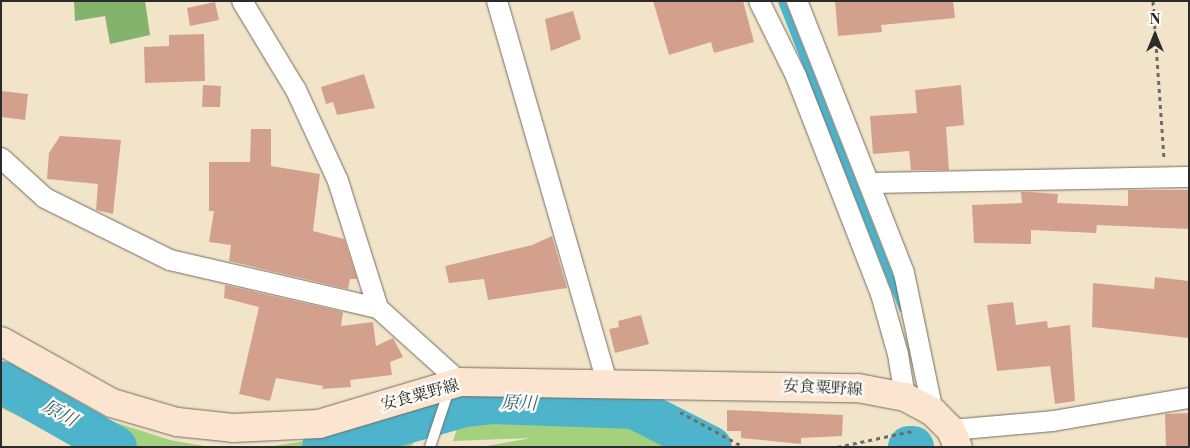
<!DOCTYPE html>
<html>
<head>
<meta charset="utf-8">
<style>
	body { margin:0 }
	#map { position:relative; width:1190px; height:448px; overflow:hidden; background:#f2e4c8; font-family:"Libre Bodoni","Noto Serif JP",serif }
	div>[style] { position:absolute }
	.green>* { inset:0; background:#a4d17d }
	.forest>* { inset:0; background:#83b36c }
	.stream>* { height:7px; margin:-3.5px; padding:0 3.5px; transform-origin:3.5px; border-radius:3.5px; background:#4db4cc }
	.river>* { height:42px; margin:-21px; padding:0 21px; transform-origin:21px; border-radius:21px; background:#4db4cc }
	.building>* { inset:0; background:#d4a08e }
	.path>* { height:3px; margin-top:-1.5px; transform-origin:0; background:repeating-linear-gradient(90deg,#716c62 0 4px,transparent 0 8px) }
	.roads { filter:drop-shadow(0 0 1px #716c62) drop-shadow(0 0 1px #716c62) }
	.service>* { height:10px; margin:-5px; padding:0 5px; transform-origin:5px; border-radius:5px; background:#fff }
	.minor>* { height:20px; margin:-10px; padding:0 10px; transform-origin:10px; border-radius:10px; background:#fff }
	.secondary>* { height:28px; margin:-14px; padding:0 14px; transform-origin:14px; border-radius:14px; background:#fce5d0 }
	span { translate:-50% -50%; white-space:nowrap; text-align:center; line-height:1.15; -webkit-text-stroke:4.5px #fdfcf7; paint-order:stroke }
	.street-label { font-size:16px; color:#2b2b2b }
	.water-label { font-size:18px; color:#39626b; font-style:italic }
	.frame { position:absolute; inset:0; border:2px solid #2b2b2b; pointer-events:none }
	.north { position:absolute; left:1130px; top:10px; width:50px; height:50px; -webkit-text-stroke:4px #fdfcf7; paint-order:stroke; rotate:0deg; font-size:14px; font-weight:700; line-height:20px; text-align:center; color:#2b2b2b }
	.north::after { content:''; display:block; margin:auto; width:18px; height:22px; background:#2b2b2b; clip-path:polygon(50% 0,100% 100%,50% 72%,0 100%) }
</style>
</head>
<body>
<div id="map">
	<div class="green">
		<div style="clip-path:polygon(1px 364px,92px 415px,170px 440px,210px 447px,85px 447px,1px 408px)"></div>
		<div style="clip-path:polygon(615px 398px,671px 417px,723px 447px,482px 447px,531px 438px,453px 441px,466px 401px)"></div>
		<div style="clip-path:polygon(430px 412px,411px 447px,266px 447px,299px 442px)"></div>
	</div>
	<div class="forest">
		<div style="clip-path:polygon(74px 1px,145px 1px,150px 35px,110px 44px,105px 16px,75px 21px)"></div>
	</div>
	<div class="stream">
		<div style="left:781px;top:1px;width:330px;rotate:68.5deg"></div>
	</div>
	<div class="river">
		<div style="left:1px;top:382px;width:132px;rotate:29.5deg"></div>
		<div style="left:323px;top:447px;width:147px;rotate:-16.2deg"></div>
		<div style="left:464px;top:406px;width:28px;rotate:-6deg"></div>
		<div style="left:492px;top:403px;width:142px;rotate:2deg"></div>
		<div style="left:634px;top:408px;width:86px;rotate:26.9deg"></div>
		<div style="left:909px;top:447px;width:4px"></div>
	</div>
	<div class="building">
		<div style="clip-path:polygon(653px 1px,743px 1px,754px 42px,714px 53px,711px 42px,669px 55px)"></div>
		<div style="clip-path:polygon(835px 1px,953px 1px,955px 18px,881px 25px,882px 32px,838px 36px)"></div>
		<div style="clip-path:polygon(215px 2px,219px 20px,190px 26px,187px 8px)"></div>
		<div style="clip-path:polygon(573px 11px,581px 39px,551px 51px,545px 19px)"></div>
		<div style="clip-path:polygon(204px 34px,205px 81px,145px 83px,144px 47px,169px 46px,169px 35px)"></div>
		<div style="clip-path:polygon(364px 74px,375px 108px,337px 115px,333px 102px,326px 104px,321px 87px)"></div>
		<div style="clip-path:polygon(203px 85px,221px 86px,220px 107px,202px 107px)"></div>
		<div style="clip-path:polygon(961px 85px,964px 125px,946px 127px,949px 170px,911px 170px,909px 151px,873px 154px,870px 116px,917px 113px,915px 90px)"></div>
		<div style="clip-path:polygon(1px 91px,28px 94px,25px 120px,1px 117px)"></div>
		<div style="clip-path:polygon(251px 129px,271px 129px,271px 166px,320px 174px,313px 231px,344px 239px,357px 279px,350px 279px,348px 289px,229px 261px,231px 245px,209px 242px,214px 211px,209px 211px,209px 162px,250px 162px)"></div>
		<div style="clip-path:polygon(60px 136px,121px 140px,113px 214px,96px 210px,98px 184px,47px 179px,49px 153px)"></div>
		<div style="clip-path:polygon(1128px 190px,1189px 190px,1189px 229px,1097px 225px,1096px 233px,1031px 230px,1031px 244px,974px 243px,972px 205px,1022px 203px,1021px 192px,1030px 192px,1058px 194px,1057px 203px,1128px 206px)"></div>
		<div style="clip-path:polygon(552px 236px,567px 288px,488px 300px,484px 279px,449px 283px,445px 266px,532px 245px)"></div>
		<div style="clip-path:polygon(1155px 277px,1189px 281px,1189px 338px,1092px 327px,1093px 283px,1154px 289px)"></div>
		<div style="clip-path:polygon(225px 285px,343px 312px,341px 326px,373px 322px,376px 346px,393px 338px,403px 357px,390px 362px,392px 375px,350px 380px,351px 387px,322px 389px,323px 386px,276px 378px,270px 401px,239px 394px,259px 307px,224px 298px)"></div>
		<div style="clip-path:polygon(1013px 302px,1016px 325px,1047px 321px,1048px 328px,1070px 325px,1075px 401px,1055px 404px,1050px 366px,997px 371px,987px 305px)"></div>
		<div style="clip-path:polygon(641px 315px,649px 344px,615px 353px,609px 329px,619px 327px,618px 321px)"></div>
		<div style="clip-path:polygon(727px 410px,843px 415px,842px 436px,801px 438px,801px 444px,741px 438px,741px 431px,727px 431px)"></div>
		<div style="clip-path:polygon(1189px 413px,1189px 447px,1166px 447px,1165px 414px)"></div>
	</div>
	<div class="path">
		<div style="left:1153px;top:1px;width:157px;rotate:86deg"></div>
		<div style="left:680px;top:412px;width:73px;rotate:28.7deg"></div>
		<div style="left:837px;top:447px;width:77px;rotate:-12deg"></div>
	</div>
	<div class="roads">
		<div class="service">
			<div style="left:430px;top:447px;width:63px;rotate:-71.6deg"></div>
		</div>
		<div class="minor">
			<div style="left:242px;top:1px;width:104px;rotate:58.8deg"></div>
			<div style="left:296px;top:90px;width:100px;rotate:65.2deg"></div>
			<div style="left:338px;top:181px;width:133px;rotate:72.5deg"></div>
			<div style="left:378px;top:308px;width:110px;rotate:42.1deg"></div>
			<div style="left:497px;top:1px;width:398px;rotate:73.9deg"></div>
			<div style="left:759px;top:1px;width:84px;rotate:63.7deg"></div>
			<div style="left:796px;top:76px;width:234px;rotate:68.7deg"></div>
			<div style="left:881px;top:294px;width:62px;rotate:74.2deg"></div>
			<div style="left:898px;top:354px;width:44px;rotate:80.8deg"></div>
			<div style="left:797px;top:1px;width:292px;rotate:68.5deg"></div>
			<div style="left:904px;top:273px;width:142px;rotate:78.2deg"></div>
			<div style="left:1px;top:158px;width:59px;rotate:42.3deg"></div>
			<div style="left:45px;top:198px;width:140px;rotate:26.4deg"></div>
			<div style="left:170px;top:260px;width:213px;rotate:13deg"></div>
			<div style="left:870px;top:183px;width:319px;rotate:-1.1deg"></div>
			<div style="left:951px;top:430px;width:102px;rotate:-5deg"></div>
			<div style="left:1053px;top:421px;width:138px;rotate:-9.6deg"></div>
		</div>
		<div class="secondary">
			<div style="left:1px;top:341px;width:127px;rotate:29.2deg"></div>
			<div style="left:112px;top:403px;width:68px;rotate:16.3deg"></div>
			<div style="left:177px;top:422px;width:56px;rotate:6.1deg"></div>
			<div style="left:233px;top:428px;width:86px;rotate:-2.7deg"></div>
			<div style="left:319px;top:424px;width:147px;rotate:-16.6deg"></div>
			<div style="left:460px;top:382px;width:398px;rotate:0.9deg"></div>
			<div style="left:858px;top:388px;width:48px;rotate:10.8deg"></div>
			<div style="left:905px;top:397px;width:32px;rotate:28deg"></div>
			<div style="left:933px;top:412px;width:25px;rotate:45deg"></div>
			<div style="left:951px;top:430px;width:18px;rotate:68deg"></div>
		</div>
	</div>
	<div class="street-label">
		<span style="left:823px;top:388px;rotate:3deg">安食粟野線</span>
		<span style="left:420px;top:395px;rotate:-15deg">安食粟野線</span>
	</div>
	<div class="water-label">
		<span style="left:519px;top:404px;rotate:2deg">原川</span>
		<span style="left:59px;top:414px;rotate:29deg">原川</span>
	</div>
	<div class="frame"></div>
	<div class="north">N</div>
</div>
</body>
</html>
